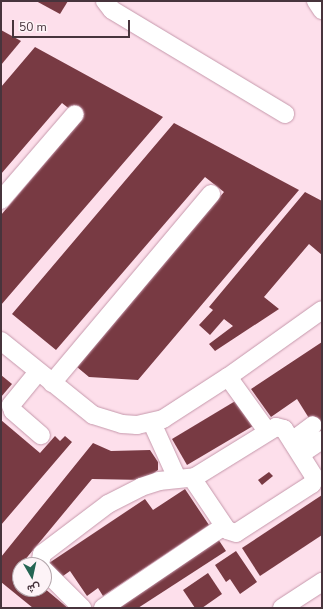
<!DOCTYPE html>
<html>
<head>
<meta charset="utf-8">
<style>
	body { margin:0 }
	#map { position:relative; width:323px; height:609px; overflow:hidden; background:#fddfeb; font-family:"Nunito Sans",Vazirmatn,sans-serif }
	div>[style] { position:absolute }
	.building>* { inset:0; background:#783a43 }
	.roads { filter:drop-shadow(0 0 1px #c598ab) drop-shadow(0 0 1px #c598ab) }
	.minor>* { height:18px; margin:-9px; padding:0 9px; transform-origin:9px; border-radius:9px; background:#fff }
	span { translate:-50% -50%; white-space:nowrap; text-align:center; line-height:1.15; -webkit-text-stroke:4px #fdf3f7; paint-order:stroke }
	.frame { position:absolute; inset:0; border:2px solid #47343c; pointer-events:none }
	.north { position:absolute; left:12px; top:557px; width:40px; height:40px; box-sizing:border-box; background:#fdf3f7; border:1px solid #b4a7ac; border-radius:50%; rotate:171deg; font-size:11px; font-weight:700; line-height:16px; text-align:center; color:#47343c }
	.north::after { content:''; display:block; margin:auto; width:14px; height:18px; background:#246553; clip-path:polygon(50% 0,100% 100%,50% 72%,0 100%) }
	.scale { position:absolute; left:12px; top:20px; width:118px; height:18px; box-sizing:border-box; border:2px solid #47343c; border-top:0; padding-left:5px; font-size:12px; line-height:14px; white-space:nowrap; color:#47343c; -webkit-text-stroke:3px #fdf3f7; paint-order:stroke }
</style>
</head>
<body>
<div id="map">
	<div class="building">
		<div style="clip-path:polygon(36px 1px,68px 1px,60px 14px)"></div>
		<div style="clip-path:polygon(1px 30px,21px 41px,1px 65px)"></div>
		<div style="clip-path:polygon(35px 47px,163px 117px,1px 305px,1px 215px,82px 119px,62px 103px,1px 174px,1px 87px)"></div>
		<div style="clip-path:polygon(174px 123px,299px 190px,138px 380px,89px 377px,77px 367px,224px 192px,205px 177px,56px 350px,12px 314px)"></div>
		<div style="clip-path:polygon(305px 192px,322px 201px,322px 255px,309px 244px,264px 297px,279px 309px,215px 351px,209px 344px,233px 326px,224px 319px,210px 335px,199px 325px,213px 310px,209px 307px)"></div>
		<div style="clip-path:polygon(322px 342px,322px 439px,297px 399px,271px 417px,251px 389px)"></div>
		<div style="clip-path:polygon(1px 375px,12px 384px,1px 397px)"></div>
		<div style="clip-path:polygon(237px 400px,253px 426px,187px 465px,172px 439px)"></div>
		<div style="clip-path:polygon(1px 420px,40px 453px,55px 436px,60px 441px,65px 436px,72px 442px,1px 525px)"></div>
		<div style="clip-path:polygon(93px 443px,111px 451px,150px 450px,158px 462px,158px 470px,144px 480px,92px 479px,19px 567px,20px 589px,44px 588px,68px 608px,33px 608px,1px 582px,1px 557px)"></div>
		<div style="clip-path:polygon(269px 472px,273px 476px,262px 485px,258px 480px)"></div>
		<div style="clip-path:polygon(185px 489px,209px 525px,103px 596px,98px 588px,87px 596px,70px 571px,56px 581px,46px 565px,145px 499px,153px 510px)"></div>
		<div style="clip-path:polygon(322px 495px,322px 535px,260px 576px,242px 548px)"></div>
		<div style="clip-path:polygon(218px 539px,226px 551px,138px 608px,112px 608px)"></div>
		<div style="clip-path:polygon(236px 551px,257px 582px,240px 594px,230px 579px,226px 582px,215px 565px)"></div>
		<div style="clip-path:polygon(208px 573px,222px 594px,202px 608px,195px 608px,183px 590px)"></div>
	</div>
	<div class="roads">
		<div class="minor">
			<div style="left:105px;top:1px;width:11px;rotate:52deg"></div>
			<div style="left:112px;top:10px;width:202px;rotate:31deg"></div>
			<div style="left:316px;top:1px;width:11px;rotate:56deg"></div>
			<div style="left:1px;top:200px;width:113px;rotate:-49.3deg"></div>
			<div style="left:1px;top:341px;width:118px;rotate:38.8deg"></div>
			<div style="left:93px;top:415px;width:30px;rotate:17deg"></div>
			<div style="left:122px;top:424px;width:15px;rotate:4deg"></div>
			<div style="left:137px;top:425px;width:27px;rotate:-13deg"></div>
			<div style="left:163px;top:419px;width:77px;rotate:-32.9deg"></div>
			<div style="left:228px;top:377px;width:115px;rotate:-35.5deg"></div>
			<div style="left:38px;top:372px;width:43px;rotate:129.3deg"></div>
			<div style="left:11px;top:405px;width:6px;rotate:72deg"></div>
			<div style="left:13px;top:411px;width:37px;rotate:41deg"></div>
			<div style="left:228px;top:377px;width:67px;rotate:54.2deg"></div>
			<div style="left:52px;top:383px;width:247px;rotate:-49.9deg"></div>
			<div style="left:152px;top:423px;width:60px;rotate:65.6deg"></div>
			<div style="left:292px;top:441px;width:26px;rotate:-37deg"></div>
			<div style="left:301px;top:454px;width:25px;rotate:-34deg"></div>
			<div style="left:40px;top:565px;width:11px;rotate:-80deg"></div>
			<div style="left:42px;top:554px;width:83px;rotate:-37.1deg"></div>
			<div style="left:108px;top:504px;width:37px;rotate:-27deg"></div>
			<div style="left:141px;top:487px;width:19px;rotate:-18deg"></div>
			<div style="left:159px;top:481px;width:36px;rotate:-6deg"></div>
			<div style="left:195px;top:477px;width:95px;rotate:-31.7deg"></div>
			<div style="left:276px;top:427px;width:8px;rotate:14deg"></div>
			<div style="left:284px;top:429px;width:58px;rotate:57.7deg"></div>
			<div style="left:315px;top:478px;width:7px;rotate:117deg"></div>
			<div style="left:312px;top:484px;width:90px;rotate:147.2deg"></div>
			<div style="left:236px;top:533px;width:9px;rotate:-162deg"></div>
			<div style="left:227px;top:530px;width:63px;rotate:-123.9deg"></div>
			<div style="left:44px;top:570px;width:54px;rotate:45deg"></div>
			<div style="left:103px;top:608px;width:146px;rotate:-34.1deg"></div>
			<div style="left:282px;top:608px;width:48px;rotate:-33deg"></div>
		</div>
	</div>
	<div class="frame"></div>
	<div class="north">ش</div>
	<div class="scale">50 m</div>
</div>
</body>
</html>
